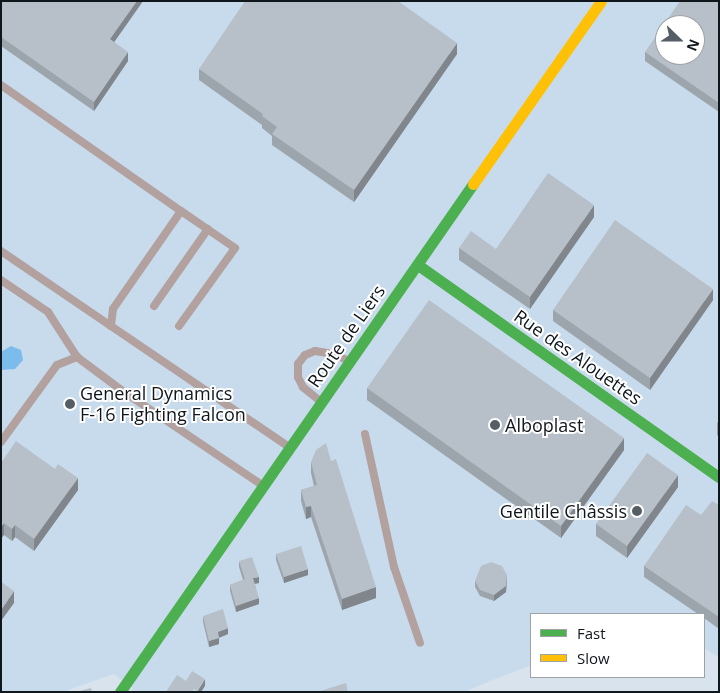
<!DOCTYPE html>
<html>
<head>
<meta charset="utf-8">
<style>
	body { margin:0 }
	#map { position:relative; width:720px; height:693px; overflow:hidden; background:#d8e3ed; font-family:"Open Sans",sans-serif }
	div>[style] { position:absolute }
	.built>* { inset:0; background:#c7dbec }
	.water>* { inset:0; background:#7cbcec }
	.lane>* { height:8px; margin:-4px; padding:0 4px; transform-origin:4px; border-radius:4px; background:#b2a19e }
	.fast>* { height:11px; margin:-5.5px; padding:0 5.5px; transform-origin:5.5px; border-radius:5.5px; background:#4caf50 }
	.slow>* { height:11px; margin:-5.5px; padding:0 5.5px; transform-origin:5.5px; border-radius:5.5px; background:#ffc107 }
	.wall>* { inset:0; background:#9da5ac }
	.shaded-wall>* { inset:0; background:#80868c }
	.building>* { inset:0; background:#b7c0c8 }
	.dots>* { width:14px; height:14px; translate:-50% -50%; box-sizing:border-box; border:2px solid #fff; border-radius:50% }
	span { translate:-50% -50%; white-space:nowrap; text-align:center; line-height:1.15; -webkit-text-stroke:4px #fff; paint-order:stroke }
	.street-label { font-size:18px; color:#0f161c }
	.poi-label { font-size:18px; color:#0f161c }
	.left { translate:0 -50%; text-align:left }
	.right { translate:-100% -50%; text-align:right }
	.frame { position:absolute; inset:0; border:2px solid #0f161c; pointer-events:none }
	.legend { position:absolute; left:530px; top:613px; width:175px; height:65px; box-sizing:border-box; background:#fff; border:1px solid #9fa2a4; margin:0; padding:6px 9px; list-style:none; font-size:15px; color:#0f161c }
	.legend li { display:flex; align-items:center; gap:10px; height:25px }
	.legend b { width:25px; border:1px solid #9fa2a4 }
	.north { position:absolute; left:655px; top:15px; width:50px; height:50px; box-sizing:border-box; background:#fff; border:1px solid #9fa2a4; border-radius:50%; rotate:112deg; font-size:14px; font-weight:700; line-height:20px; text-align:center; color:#0f161c }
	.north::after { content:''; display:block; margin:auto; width:18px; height:22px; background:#555e65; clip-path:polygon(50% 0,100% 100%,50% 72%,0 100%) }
</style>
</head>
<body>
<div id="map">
	<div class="built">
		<div style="clip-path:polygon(evenodd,1px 1px,719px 1px,719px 657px,704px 648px,704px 614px,531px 614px,531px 665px,463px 692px,131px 692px,133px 688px,114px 674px,62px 692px,1px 692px,1px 1px,665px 25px,695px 25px,695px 55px,665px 55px,665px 25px)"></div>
	</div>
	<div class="water">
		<div style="clip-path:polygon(11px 346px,21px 350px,23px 360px,15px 369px,1px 370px,1px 352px)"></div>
	</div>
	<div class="lane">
		<div style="left:1px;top:85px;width:220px;rotate:35deg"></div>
		<div style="left:1px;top:251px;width:133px;rotate:34.3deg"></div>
		<div style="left:1px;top:280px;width:57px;rotate:34.2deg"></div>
		<div style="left:48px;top:312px;width:54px;rotate:57.2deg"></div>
		<div style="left:77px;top:357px;width:59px;rotate:36.7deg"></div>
		<div style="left:124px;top:392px;width:166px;rotate:34deg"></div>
		<div style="left:154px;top:306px;width:94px;rotate:-55deg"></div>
		<div style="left:179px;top:326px;width:96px;rotate:-54.3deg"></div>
		<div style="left:235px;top:248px;width:65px;rotate:-145.6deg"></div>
		<div style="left:181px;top:211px;width:119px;rotate:124.8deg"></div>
		<div style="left:113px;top:309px;width:17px;rotate:97deg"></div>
		<div style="left:111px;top:326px;width:215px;rotate:34.2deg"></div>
		<div style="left:320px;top:401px;width:22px;rotate:-141deg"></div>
		<div style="left:303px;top:387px;width:11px;rotate:-117deg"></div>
		<div style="left:298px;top:377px;width:13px;rotate:-90deg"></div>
		<div style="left:298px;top:364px;width:11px;rotate:-52deg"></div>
		<div style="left:305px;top:355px;width:11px;rotate:-22deg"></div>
		<div style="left:315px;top:351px;width:20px;rotate:9deg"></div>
		<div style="left:335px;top:354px;width:15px;rotate:28deg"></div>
		<div style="left:365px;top:434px;width:136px;rotate:77.7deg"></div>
		<div style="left:394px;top:567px;width:80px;rotate:71.1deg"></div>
		<div style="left:1px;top:442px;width:95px;rotate:-54deg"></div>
		<div style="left:57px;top:365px;width:22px;rotate:-22deg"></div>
	</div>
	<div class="fast">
		<div style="left:418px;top:265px;width:368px;rotate:35.2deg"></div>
		<div style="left:120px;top:692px;width:619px;rotate:-55.21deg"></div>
	</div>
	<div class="slow">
		<div style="left:473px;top:184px;width:223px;rotate:-55deg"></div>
	</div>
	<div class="wall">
		<div style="clip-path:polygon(1px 1px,143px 1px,114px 42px,128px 61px,94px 111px,1px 46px)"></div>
		<div style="clip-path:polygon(719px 1px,719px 112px,645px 61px,645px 52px)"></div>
		<div style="clip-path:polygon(457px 54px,354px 202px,272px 145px,272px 136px,262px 128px,262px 125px,199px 80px,199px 69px)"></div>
		<div style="clip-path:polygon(594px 217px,530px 309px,459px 260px,459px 248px,496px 249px)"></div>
		<div style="clip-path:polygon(713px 300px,650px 390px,553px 321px,553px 310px)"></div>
		<div style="clip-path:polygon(367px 388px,624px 450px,561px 538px,367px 400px)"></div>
		<div style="clip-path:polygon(719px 420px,719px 437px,717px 435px,717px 423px)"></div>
		<div style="clip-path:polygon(331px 461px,376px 598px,342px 610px,311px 517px,306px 519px,301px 501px,301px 490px,314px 486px,311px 473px,311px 462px)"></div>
		<div style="clip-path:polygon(1px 463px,78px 490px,34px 551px,15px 537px,12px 541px,4px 535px)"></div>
		<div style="clip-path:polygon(678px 487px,627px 558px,596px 536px,596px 524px)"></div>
		<div style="clip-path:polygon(719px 505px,719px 629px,704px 618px,704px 614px,698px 614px,644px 577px,644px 566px,701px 515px)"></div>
		<div style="clip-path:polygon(276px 554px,308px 575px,284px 583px,276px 560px)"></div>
		<div style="clip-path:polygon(239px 561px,259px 583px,255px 584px,259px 604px,236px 612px,230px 591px,230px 585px,243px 580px,239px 567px)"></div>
		<div style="clip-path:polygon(475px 581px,507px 581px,506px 592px,494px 601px,480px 596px,475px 587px)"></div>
		<div style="clip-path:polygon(203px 616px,228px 634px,219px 638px,219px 644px,209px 647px,203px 622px)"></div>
	</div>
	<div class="shaded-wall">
		<div style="clip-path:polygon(137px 1px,143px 1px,110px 48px,110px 39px)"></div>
		<div style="clip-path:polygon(457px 43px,457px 54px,354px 202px,354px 190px)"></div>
		<div style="clip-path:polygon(128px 52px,128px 61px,94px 111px,94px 102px)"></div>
		<div style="clip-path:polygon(594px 205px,594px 217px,530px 309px,530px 297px)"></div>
		<div style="clip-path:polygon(713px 289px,713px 300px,650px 390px,650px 378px)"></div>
		<div style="clip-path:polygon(624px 438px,624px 450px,561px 538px,561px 526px)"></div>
		<div style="clip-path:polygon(678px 475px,678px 487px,627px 558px,627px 546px)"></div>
		<div style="clip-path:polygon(78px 478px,78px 490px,34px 551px,34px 539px)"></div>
		<div style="clip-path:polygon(311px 506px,311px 517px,306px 519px,306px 507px)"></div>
		<div style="clip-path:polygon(4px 523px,4px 535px,1px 539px,1px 527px)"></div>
		<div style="clip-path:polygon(15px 525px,15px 537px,12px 541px,12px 529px)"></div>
		<div style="clip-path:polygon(308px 569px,308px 575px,284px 583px,284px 577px)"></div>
		<div style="clip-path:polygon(507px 575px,506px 592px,494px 601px,494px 595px)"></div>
		<div style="clip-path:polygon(259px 577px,259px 583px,253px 584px,253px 578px)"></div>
		<div style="clip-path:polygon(376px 587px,376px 598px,342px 610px,342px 599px)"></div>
		<div style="clip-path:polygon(14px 591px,14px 603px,1px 621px,1px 610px)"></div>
		<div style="clip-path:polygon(259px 598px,259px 604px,236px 612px,236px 606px)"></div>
		<div style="clip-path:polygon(228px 628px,228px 634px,218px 638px,218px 632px)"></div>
		<div style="clip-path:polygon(219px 638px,219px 644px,209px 647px,209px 641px)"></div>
		<div style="clip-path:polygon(205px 679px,205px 686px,201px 692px,197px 692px)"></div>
	</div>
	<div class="building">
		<div style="clip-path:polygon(1px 1px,137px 1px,110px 39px,128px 52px,94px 102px,1px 37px)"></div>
		<div style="clip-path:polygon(245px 1px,398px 1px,457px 43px,354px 190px,272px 134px,277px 127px,262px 116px,263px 114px,199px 69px)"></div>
		<div style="clip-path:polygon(evenodd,680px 1px,719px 1px,719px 103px,645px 52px,680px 1px,665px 25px,695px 25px,695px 55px,665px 55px,665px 25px)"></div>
		<div style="clip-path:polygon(548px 173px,594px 205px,530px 297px,459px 248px,471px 231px,496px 249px)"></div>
		<div style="clip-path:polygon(615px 220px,713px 289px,650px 378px,553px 310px)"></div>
		<div style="clip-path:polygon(429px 300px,624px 438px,561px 526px,367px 388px)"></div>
		<div style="clip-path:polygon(16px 441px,55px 469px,58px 464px,78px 478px,34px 539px,15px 525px,12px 529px,4px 523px,1px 527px,1px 463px)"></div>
		<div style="clip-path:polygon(326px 443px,331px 461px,336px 459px,376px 587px,342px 599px,311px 506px,306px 507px,301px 490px,317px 485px,311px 462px,316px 450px)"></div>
		<div style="clip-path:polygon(647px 453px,678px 475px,627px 546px,596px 524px)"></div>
		<div style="clip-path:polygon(712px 501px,719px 505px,719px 617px,644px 566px,686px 505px,701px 515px)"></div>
		<div style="clip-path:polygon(301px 546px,308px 569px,284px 577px,276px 554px)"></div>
		<div style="clip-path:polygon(252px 557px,259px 577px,253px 578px,259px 598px,236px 606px,230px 585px,245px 579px,239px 561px)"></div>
		<div style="clip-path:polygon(491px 562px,502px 566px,507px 575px,506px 586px,494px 595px,480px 590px,475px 581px,481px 566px)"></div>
		<div style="clip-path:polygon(1px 582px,14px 591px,1px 610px)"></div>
		<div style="clip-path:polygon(223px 609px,228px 628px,218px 632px,219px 638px,209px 641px,203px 616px)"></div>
		<div style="clip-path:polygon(192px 671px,205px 679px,197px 691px,194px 689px,192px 692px,166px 692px,177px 675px,186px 681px)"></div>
		<div style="clip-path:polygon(346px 683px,348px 692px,317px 692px)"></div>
		<div style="clip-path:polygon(91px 688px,92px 692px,76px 692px)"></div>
	</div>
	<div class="dots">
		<div style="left:70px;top:404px;background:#555e65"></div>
		<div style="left:495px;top:425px;background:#555e65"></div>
		<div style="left:637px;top:511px;background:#555e65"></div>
	</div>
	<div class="street-label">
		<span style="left:346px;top:336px;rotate:-55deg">Route de Liers</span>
		<span style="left:578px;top:357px;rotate:35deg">Rue des Alouettes</span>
	</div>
	<div class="poi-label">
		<span class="left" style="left:80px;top:404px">General Dynamics<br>F-16 Fighting Falcon</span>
		<span class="left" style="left:505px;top:425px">Alboplast</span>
		<span class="right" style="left:627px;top:511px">Gentile Châssis</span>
	</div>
	<div class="frame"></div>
	<ul class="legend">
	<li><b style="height:6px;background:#4caf50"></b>Fast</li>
	<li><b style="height:6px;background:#ffc107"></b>Slow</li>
	</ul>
	<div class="north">N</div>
</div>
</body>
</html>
